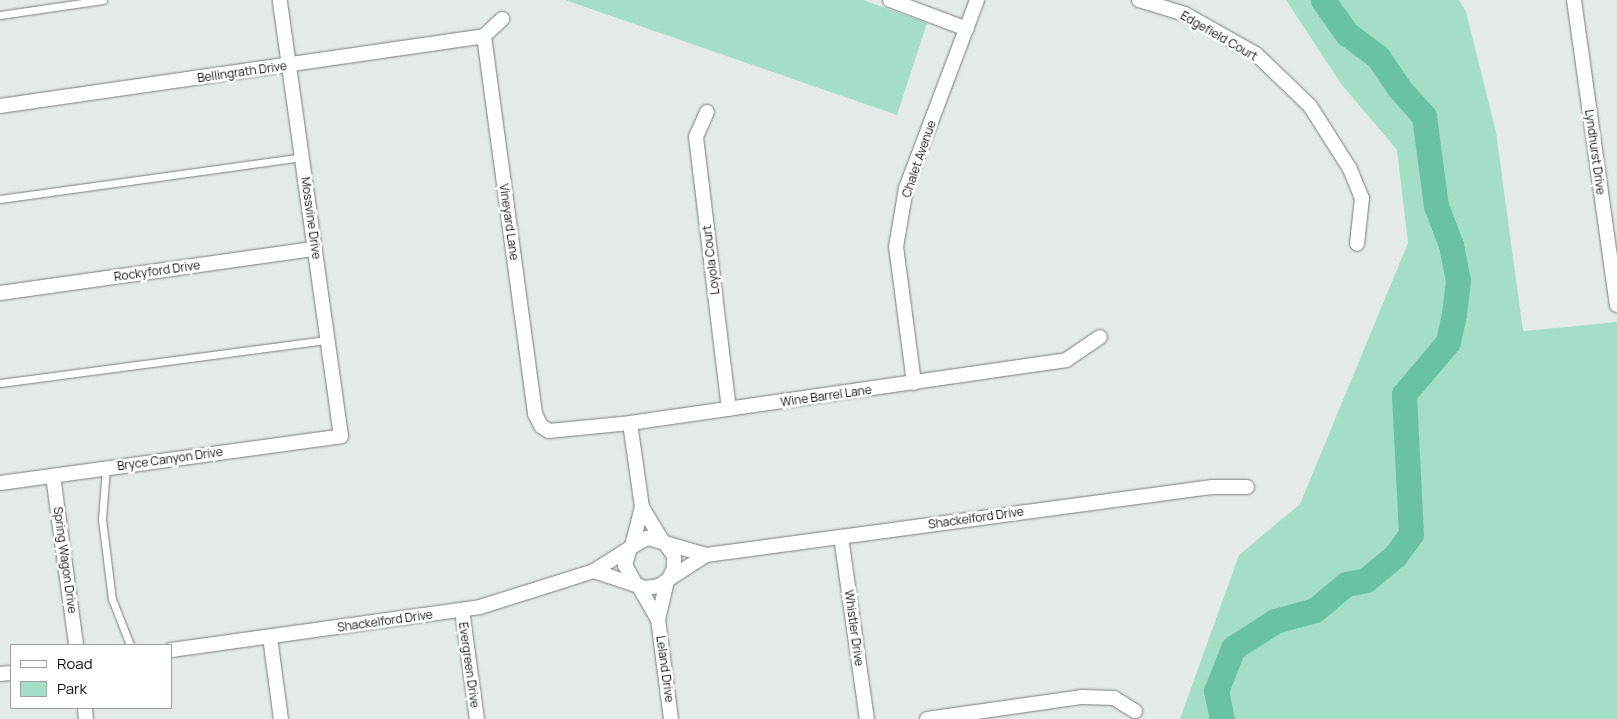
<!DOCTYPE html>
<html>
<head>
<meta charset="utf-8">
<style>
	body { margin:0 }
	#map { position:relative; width:1617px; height:719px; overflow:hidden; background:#e4eae8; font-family:Manrope,sans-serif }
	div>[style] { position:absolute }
	.green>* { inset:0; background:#a4dec8 }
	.river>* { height:25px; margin:-12.5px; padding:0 12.5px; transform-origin:12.5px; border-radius:12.5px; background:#6ac2a4 }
	.roads { filter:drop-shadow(0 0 1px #777d7a) drop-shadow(0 0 1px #777d7a) }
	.service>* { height:7px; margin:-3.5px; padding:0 3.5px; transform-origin:3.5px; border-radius:3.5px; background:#fff }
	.minor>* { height:14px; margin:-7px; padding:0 7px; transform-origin:7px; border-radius:7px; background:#fff }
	span { translate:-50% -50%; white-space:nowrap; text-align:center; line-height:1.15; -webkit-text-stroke:5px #fff; paint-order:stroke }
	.street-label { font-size:12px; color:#0f1110 }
	.legend { position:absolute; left:10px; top:644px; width:162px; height:65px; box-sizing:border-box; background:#fff; border:1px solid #9fa09f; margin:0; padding:6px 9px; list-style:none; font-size:15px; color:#0f1110 }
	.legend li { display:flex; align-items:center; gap:10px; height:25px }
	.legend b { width:25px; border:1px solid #9fa09f }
</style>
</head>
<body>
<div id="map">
	<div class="green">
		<div style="clip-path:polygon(565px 0,863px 0,927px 23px,897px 115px)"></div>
		<div style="clip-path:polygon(1286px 0,1459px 0,1466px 12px,1496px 132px,1523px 331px,1617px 322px,1617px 719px,1180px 719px,1239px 555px,1300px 504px,1408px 243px,1397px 150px,1342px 85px)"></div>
	</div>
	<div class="river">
		<div style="left:1222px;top:719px;width:29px;rotate:-102deg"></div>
		<div style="left:1216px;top:691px;width:46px;rotate:-68.4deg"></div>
		<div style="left:1233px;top:648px;width:50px;rotate:-32.7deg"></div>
		<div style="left:1275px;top:621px;width:41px;rotate:-15.4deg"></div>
		<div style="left:1315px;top:610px;width:40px;rotate:-40deg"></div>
		<div style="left:1346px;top:584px;width:20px;rotate:-11deg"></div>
		<div style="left:1366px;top:580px;width:38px;rotate:-40deg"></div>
		<div style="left:1395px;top:556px;width:27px;rotate:-54deg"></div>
		<div style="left:1411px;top:534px;width:140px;rotate:-92.9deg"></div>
		<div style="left:1404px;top:394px;width:68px;rotate:-49.8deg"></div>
		<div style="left:1448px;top:342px;width:29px;rotate:-78deg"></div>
		<div style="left:1454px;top:314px;width:33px;rotate:-83deg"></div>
		<div style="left:1458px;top:281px;width:37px;rotate:-101deg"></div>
		<div style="left:1451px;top:245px;width:42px;rotate:-111deg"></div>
		<div style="left:1436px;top:206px;width:91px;rotate:-97.6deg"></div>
		<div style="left:1424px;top:116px;width:38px;rotate:-132deg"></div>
		<div style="left:1399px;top:88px;width:37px;rotate:-124deg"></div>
		<div style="left:1378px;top:57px;width:39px;rotate:-143deg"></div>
		<div style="left:1347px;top:34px;width:42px;rotate:-125.2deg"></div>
	</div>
	<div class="roads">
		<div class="service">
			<div style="left:0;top:15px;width:104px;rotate:-8.3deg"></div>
			<div style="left:0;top:199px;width:305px;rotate:-7.9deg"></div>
			<div style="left:0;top:383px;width:331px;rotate:-7.5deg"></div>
			<div style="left:106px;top:468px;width:51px;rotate:94.5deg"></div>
			<div style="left:102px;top:519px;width:81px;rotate:82.9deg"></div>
			<div style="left:112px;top:599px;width:49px;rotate:68.6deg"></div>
		</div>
		<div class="minor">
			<div style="left:890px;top:0;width:82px;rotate:20.6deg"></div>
			<div style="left:1139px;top:0;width:48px;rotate:16.9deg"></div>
			<div style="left:1185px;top:14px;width:81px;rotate:29.4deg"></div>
			<div style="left:1256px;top:54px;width:75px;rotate:43.9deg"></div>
			<div style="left:1310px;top:106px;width:75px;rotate:57.6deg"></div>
			<div style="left:1350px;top:169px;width:31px;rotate:68deg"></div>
			<div style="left:1362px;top:198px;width:46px;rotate:96.2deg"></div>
			<div style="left:1574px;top:0;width:308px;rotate:82deg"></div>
			<div style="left:484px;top:36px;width:381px;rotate:82.3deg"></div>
			<div style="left:535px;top:414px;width:13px;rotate:63deg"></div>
			<div style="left:541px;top:426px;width:9px;rotate:32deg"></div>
			<div style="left:549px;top:431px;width:81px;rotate:-5.6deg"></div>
			<div style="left:630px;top:423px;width:441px;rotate:-8.2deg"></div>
			<div style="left:1066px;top:360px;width:41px;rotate:-34.1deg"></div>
			<div style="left:484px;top:36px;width:25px;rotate:-43deg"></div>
			<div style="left:0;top:106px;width:489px;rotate:-8.2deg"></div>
			<div style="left:707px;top:112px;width:27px;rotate:114deg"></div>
			<div style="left:696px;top:137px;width:274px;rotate:83.1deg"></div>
			<div style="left:0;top:293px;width:318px;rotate:-8deg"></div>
			<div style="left:914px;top:383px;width:137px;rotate:-97.5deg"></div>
			<div style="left:896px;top:247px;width:60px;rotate:-80.4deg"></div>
			<div style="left:906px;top:188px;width:201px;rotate:-69.3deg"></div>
			<div style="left:630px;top:423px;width:85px;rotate:81.9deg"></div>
			<div style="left:642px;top:507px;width:41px;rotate:59deg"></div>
			<div style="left:53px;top:476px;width:171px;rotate:82.2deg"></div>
			<div style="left:0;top:483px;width:344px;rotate:-7.8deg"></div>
			<div style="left:341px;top:436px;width:440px;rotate:-98deg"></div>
			<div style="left:841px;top:537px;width:184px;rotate:81.9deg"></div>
			<div style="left:665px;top:543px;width:43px;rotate:16.3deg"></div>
			<div style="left:632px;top:546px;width:40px;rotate:-75.6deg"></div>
			<div style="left:594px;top:571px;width:54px;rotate:18.4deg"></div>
			<div style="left:645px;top:588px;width:14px;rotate:-8deg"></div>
			<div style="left:659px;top:586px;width:12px;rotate:-35deg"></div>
			<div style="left:669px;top:579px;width:12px;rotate:-66deg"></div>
			<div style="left:674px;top:568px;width:12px;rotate:-90deg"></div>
			<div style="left:674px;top:556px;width:16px;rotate:-125deg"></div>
			<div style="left:665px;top:543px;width:19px;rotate:-164deg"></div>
			<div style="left:647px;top:538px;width:20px;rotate:150deg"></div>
			<div style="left:630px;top:548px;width:18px;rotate:106deg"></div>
			<div style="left:625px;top:565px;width:21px;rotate:61deg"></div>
			<div style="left:669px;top:579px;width:44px;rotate:-33deg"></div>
			<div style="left:706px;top:555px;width:511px;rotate:-7.65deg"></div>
			<div style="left:1212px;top:487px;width:35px"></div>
			<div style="left:667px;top:581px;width:39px;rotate:103deg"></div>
			<div style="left:658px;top:619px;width:101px;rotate:82.6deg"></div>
			<div style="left:638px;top:585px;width:39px;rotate:60deg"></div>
			<div style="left:462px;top:610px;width:110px;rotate:82.2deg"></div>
			<div style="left:270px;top:637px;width:83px;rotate:82.4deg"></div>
			<div style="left:171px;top:650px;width:312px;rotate:-7.9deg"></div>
			<div style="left:480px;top:607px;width:120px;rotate:-17.5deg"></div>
			<div style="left:594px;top:571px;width:43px;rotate:-32.6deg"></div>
			<div style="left:0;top:674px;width:11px;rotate:-5deg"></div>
			<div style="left:85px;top:708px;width:11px;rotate:85deg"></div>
			<div style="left:927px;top:719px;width:157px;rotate:-8.1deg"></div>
			<div style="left:1082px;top:697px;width:32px;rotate:2deg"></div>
			<div style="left:1114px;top:698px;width:25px;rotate:32deg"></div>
		</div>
	</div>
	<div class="street-label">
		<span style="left:1219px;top:36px;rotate:30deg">Edgefield Court</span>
		<span style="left:242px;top:72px;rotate:-8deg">Bellingrath Drive</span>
		<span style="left:1595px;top:152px;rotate:82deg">Lyndhurst Drive</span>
		<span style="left:919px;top:159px;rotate:-71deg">Chalet Avenue</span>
		<span style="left:311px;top:218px;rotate:82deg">Mossvine Drive</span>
		<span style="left:509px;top:222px;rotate:82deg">Vineyard Lane</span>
		<span style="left:711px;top:260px;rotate:-97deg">Loyola Court</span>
		<span style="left:157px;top:271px;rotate:-8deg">Rockyford Drive</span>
		<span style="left:826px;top:396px;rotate:-8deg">Wine Barrel Lane</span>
		<span style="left:170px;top:459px;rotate:-8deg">Bryce Canyon Drive</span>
		<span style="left:976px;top:518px;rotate:-8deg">Shackelford Drive</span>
		<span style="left:65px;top:560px;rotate:82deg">Spring Wagon Drive</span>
		<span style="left:385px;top:621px;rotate:-8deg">Shackelford Drive</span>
		<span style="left:854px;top:628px;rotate:82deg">Whistler Drive</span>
		<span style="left:469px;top:665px;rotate:82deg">Evergreen Drive</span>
		<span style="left:665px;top:669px;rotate:82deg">Leland Drive</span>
	</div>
	<ul class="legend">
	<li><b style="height:6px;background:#fff"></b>Road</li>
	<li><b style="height:14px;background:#a4dec8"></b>Park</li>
	</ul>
</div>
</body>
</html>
